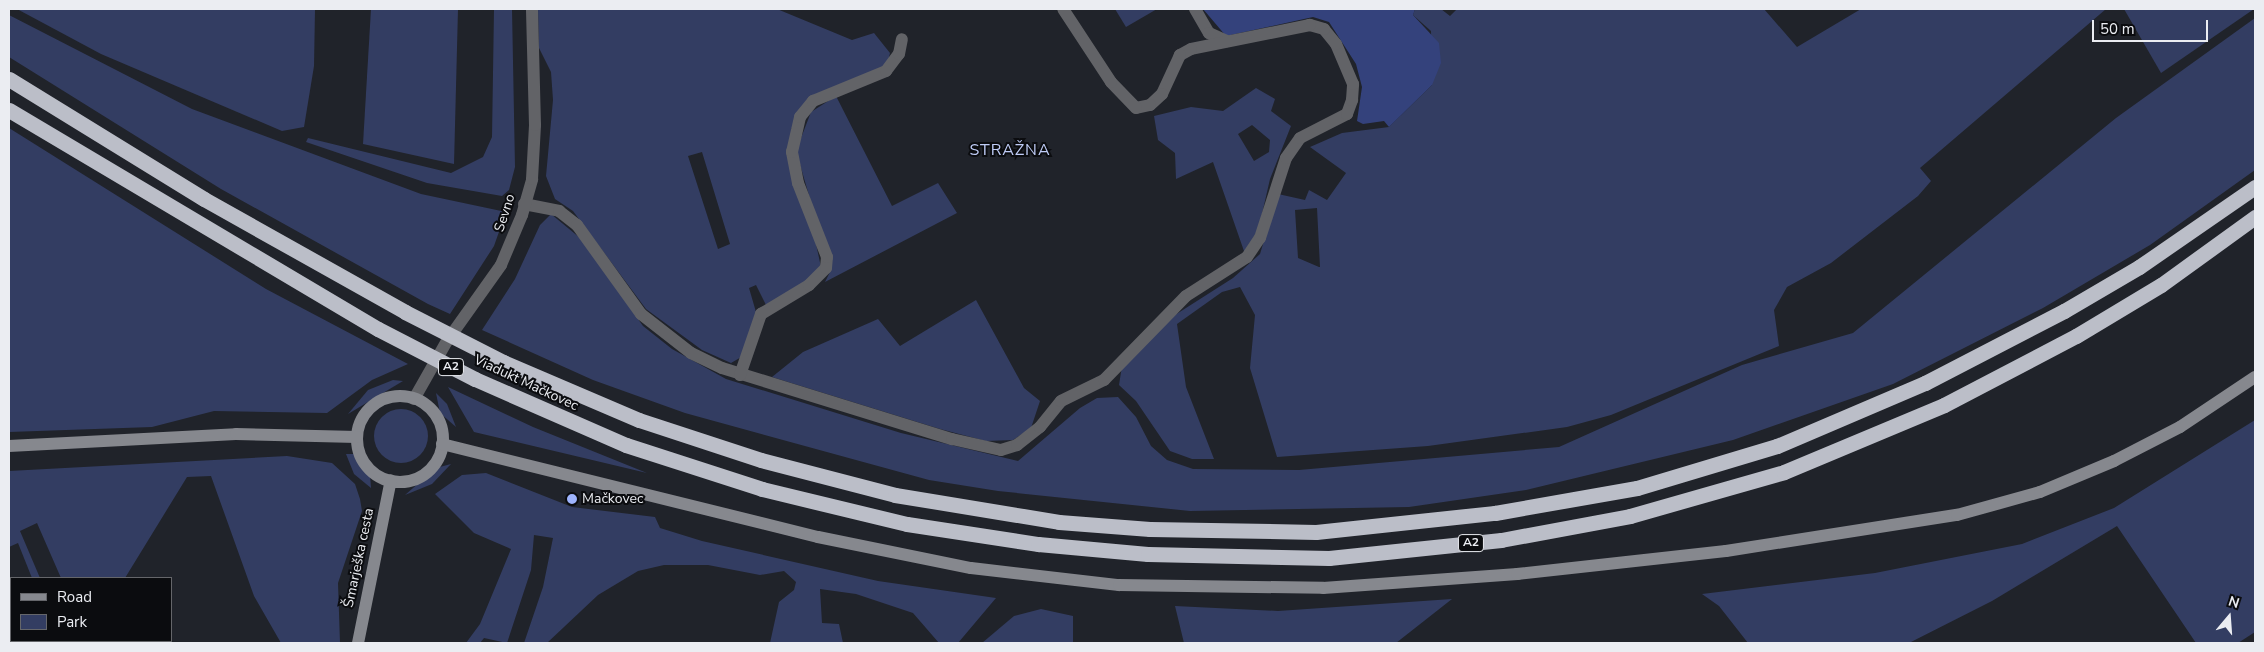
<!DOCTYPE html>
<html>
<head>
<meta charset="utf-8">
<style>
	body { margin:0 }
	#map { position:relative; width:2264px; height:652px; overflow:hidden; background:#20232a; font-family:"Nunito Sans",sans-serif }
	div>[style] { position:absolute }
	.green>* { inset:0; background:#333d62 }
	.round { border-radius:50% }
	.forest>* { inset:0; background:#34427c }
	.street>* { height:12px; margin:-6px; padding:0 6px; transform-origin:6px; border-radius:6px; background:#626367 }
	.secondary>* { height:12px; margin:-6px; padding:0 6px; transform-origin:6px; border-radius:6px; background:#86888e }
	.secondary>.ring { margin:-6px; padding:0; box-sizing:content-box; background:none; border:12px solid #86888e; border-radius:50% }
	.highway>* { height:15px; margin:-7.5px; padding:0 7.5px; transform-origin:7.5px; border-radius:7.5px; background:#bbbec8 }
	.dots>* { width:14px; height:14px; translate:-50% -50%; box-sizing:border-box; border:2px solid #0b0c0f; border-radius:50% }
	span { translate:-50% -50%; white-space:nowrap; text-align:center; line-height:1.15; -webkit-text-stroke:4px #0b0c0f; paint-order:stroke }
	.shield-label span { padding:1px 4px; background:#0b0c0f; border:1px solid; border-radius:4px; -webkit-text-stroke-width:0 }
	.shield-label { font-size:12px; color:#ebedf2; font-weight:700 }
	.street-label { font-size:14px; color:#ebedf2 }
	.poi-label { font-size:14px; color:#ebedf2 }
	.left { translate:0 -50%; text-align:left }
	.quarter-label { font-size:16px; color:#bfccf6; letter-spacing:1px }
	.frame { position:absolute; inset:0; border:10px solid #ebedf2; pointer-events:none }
	.legend { position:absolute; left:10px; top:577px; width:162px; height:65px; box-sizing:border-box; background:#0b0c0f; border:1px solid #65666a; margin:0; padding:6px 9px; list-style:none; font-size:15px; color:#ebedf2 }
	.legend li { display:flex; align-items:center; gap:10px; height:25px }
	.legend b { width:25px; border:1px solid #65666a }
	.north { position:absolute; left:2204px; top:592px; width:50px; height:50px; -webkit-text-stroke:4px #0b0c0f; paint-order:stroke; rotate:18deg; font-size:14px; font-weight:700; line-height:20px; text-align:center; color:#ebedf2 }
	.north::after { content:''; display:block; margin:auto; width:18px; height:22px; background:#ebedf2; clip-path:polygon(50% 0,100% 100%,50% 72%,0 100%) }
	.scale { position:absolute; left:2092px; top:20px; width:116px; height:22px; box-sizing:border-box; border:2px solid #ebedf2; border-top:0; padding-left:6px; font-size:15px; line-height:18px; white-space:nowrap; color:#ebedf2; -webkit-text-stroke:4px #0b0c0f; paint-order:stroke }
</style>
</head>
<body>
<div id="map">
	<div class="green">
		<div style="clip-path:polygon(17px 9px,315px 9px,314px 66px,304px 127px,282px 131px,101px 54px)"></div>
		<div style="clip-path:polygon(371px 9px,458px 9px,454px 164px,363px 144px)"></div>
		<div style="clip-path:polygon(494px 9px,512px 9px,515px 167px,509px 190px,502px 196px,427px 183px,306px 142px,308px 138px,451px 173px,483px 157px,492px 137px)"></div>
		<div style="clip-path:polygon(evenodd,538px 9px,777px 9px,852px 40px,874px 33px,890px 53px,888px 62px,874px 75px,838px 86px,791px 129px,821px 267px,816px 275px,766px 305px,756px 285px,749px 288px,756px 312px,743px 356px,731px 363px,702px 350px,646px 309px,573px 211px,555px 199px,546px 176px,553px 100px,551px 72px,539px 48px,538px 9px,702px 152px,730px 244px,718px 249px,688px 156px,702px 152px)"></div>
		<div style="clip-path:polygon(1115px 9px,1157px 9px,1126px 27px)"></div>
		<div style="clip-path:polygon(evenodd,1415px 9px,1441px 9px,1450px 16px,1457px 9px,1764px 9px,1797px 47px,1861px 9px,2106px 9px,1920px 168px,1931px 181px,1918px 196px,1831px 263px,1787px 287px,1774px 310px,1779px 346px,1611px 415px,1567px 427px,1428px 446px,1277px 457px,1250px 368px,1255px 315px,1240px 287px,1222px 292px,1177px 324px,1186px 387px,1214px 459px,1192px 459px,1170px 451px,1136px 401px,1119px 385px,1122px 366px,1175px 315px,1233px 278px,1260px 254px,1278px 194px,1305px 200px,1309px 190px,1327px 200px,1346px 173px,1310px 147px,1342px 133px,1389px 127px,1432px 85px,1431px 31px,1413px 15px,1415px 9px,1317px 208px,1320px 267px,1319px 267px,1298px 258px,1295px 210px,1317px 208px)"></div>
		<div style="clip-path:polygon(2124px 9px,2254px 9px,2161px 73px)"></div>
		<div style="clip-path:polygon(9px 15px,192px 109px,421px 194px,506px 212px,494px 246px,450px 314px,428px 304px,221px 189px,9px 57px)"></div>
		<div style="clip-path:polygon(2255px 18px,2255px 170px,2150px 245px,2043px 308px,1893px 384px,1733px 440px,1526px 490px,1409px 507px,1190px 511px,998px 491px,929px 480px,685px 413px,593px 380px,482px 330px,515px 279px,540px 225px,551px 214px,580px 238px,643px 326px,672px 349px,726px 379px,901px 433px,1018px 461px,1080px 408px,1097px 398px,1118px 397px,1136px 417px,1151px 446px,1167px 460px,1193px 469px,1299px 470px,1559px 447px,1742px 365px,1853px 333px,2116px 118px)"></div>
		<div style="clip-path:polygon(evenodd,1256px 88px,1275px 99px,1271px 111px,1291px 126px,1270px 179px,1259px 227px,1245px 254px,1213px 162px,1176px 179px,1175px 153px,1158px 140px,1154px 116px,1191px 107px,1223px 111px,1256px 88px,1252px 125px,1270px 140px,1269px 152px,1254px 161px,1238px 134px,1252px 125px)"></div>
		<div style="clip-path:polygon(836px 96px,892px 206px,938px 183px,957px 213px,825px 282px,831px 270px,796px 151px,811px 112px)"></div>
		<div style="clip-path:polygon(9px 128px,266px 289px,408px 364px,372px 380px,327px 413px,214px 411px,152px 427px,9px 432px)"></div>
		<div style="clip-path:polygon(976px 300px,1024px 388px,1040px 401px,1031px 428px,1013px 440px,986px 441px,940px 429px,772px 377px,803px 352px,878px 319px,900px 346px)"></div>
		<div style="clip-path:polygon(393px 380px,403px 381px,348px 414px,368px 390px)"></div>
		<div style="clip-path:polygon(448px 387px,533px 427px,647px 473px,474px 432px)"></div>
		<div style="clip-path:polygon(436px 393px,447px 404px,456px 427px,440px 413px)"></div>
		<div class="round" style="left:374px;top:409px;width:54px;height:54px"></div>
		<div style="clip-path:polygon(2255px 420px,2255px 632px,2238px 643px,2196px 643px,2117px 526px,1992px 601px,1909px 643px,1748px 643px,1719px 606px,1702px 594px,1875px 573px,2022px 544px,2114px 508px)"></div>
		<div style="clip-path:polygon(346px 454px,354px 454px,370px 475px,371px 488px,354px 474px)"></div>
		<div style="clip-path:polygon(287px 456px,332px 463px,355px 484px,360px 499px,362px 511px,338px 583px,340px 643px,281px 643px,254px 596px,211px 476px,187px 477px,125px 578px,61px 578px,37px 523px,20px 531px,40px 578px,32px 578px,18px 543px,9px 547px,9px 471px)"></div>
		<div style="clip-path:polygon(451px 464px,432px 484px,405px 495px,436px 468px)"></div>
		<div style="clip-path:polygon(486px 473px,572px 507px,655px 517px,660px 528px,702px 541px,878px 581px,996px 598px,958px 643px,939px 643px,913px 613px,856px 594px,820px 589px,822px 623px,839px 624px,843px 643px,770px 643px,779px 602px,794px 590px,796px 582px,784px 571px,760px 575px,708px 565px,664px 565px,638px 571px,598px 595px,547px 643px,524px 643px,543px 587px,553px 538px,534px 535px,531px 570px,507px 643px,484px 638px,480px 643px,466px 643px,480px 624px,511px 549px,474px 533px,435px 494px,462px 475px)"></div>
		<div style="clip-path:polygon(1452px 599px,1396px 643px,1184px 643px,1175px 606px,1278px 611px)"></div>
		<div style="clip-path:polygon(1041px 609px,1073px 616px,1073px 643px,982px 643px,1014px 616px)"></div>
	</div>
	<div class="forest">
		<div style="clip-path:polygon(1203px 9px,1415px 9px,1413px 15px,1439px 43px,1441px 63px,1432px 85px,1389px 127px,1384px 121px,1363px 124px,1357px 121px,1362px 87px,1356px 64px,1329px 22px,1313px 17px,1226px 36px)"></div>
	</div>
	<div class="street">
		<div style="left:1195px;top:9px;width:28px;rotate:60deg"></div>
		<div style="left:1209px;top:33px;width:20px;rotate:24deg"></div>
		<div style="left:524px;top:204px;width:36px;rotate:11deg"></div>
		<div style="left:559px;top:211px;width:23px;rotate:38deg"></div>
		<div style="left:577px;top:225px;width:110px;rotate:54.3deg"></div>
		<div style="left:641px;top:314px;width:63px;rotate:38deg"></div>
		<div style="left:691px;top:353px;width:34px;rotate:26deg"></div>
		<div style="left:722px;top:368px;width:241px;rotate:17.2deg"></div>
		<div style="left:952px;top:439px;width:50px;rotate:12.7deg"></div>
		<div style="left:1001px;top:450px;width:17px;rotate:-17deg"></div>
		<div style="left:1017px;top:445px;width:29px;rotate:-38deg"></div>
		<div style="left:1040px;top:427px;width:33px;rotate:-51deg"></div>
		<div style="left:1061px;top:401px;width:48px;rotate:-26deg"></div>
		<div style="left:1104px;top:380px;width:117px;rotate:-45.7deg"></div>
		<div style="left:1186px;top:296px;width:72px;rotate:-32.6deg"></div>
		<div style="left:1247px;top:257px;width:23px;rotate:-56deg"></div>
		<div style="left:1260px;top:238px;width:84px;rotate:-72deg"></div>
		<div style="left:1286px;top:158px;width:24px;rotate:-55deg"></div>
		<div style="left:1300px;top:138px;width:53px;rotate:-27.1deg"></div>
		<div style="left:1347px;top:114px;width:15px;rotate:-70deg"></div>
		<div style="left:1352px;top:100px;width:16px;rotate:-86deg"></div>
		<div style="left:1353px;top:84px;width:43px;rotate:-113deg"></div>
		<div style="left:1336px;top:44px;width:19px;rotate:-129deg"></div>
		<div style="left:1324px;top:29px;width:15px;rotate:-164deg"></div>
		<div style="left:1310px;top:25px;width:121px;rotate:168.6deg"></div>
		<div style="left:1191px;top:49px;width:13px;rotate:151deg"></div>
		<div style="left:1180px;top:55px;width:43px;rotate:114.8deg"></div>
		<div style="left:1162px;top:94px;width:16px;rotate:137deg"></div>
		<div style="left:1150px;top:105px;width:14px;rotate:168deg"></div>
		<div style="left:1136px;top:108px;width:36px;rotate:-134deg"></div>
		<div style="left:1111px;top:82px;width:87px;rotate:-123.3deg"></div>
		<div style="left:740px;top:375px;width:65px;rotate:-71deg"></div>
		<div style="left:761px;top:314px;width:56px;rotate:-31.1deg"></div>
		<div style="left:809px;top:285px;width:24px;rotate:-45deg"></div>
		<div style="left:826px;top:268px;width:11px;rotate:-85deg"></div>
		<div style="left:827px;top:257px;width:79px;rotate:-111.4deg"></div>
		<div style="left:798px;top:183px;width:32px;rotate:-101deg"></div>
		<div style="left:792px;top:152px;width:36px;rotate:-77deg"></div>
		<div style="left:800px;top:117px;width:21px;rotate:-51deg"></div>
		<div style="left:813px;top:101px;width:79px;rotate:-22.3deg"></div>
		<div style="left:886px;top:71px;width:21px;rotate:-53deg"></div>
		<div style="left:899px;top:54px;width:15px;rotate:-79deg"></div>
		<div style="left:414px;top:399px;width:67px;rotate:-60.4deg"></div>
		<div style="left:447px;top:341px;width:93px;rotate:-54.6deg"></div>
		<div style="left:501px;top:265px;width:54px;rotate:-67.2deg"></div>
		<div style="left:522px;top:215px;width:37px;rotate:-74deg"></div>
		<div style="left:532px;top:179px;width:54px;rotate:-86.8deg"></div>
		<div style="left:535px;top:125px;width:116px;rotate:-91.5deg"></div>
		<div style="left:22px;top:641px;width:2px;rotate:63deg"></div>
	</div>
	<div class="secondary">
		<div class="ring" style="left:357px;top:396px;width:74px;height:74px"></div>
		<div style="left:442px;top:444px;width:387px;rotate:13.9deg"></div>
		<div style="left:818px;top:537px;width:156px;rotate:11.5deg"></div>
		<div style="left:971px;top:568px;width:149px;rotate:6.6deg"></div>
		<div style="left:1119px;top:585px;width:204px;rotate:0.8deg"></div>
		<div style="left:1323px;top:588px;width:195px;rotate:-4.1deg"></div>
		<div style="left:1517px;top:574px;width:210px;rotate:-6.3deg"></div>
		<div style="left:1726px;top:551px;width:234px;rotate:-8.9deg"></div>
		<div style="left:1957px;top:515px;width:86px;rotate:-15.5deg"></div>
		<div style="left:2040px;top:492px;width:80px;rotate:-22.7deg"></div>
		<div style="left:2114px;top:461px;width:74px;rotate:-27.3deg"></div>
		<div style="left:2180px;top:427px;width:90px;rotate:-33.7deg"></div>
		<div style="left:9px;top:446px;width:227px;rotate:-3deg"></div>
		<div style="left:236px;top:434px;width:121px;rotate:1.4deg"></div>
		<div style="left:358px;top:643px;width:166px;rotate:-78.6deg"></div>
	</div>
	<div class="highway">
		<div style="left:9px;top:79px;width:229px;rotate:31.6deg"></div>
		<div style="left:204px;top:199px;width:231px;rotate:29.3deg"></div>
		<div style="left:405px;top:312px;width:110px;rotate:27deg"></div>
		<div style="left:503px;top:362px;width:148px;rotate:23.1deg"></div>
		<div style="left:639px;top:420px;width:128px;rotate:18.2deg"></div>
		<div style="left:761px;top:460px;width:138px;rotate:14.6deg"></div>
		<div style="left:895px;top:495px;width:166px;rotate:9.3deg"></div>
		<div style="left:1059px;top:522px;width:91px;rotate:4.4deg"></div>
		<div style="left:1150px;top:529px;width:166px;rotate:1deg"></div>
		<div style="left:1316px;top:532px;width:180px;rotate:-6.1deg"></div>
		<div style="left:1495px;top:513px;width:144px;rotate:-10deg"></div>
		<div style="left:1637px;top:488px;width:146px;rotate:-16.7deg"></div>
		<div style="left:1777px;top:446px;width:161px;rotate:-23.1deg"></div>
		<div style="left:1925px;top:383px;width:157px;rotate:-27.4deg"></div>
		<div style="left:2064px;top:311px;width:87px;rotate:-30.4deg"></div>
		<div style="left:2139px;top:267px;width:141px;rotate:-34.6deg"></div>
		<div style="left:9px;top:110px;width:429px;rotate:30.7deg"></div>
		<div style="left:378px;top:329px;width:109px;rotate:27.3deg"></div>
		<div style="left:475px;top:379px;width:165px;rotate:23.6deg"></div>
		<div style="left:626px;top:445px;width:143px;rotate:17.9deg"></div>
		<div style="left:762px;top:489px;width:149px;rotate:13.6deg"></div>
		<div style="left:907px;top:524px;width:133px;rotate:8.7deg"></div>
		<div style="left:1038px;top:544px;width:110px;rotate:5.2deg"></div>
		<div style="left:1148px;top:554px;width:181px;rotate:1.3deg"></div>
		<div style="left:1329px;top:558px;width:173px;rotate:-6deg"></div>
		<div style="left:1501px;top:540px;width:131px;rotate:-10.5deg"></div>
		<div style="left:1630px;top:516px;width:160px;rotate:-15.9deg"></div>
		<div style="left:1784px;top:472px;width:173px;rotate:-22.7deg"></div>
		<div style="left:1944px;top:405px;width:149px;rotate:-27.6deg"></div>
		<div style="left:2076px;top:336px;width:99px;rotate:-31deg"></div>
		<div style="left:2161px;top:285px;width:116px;rotate:-35.9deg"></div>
	</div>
	<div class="dots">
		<div style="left:572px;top:499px;background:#9eb4fd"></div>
	</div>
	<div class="shield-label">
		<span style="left:451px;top:367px">A2</span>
		<span style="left:1471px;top:543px">A2</span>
	</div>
	<div class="street-label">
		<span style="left:505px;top:213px;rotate:-72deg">Sevno</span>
		<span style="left:526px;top:383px;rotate:25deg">Viadukt Mačkovec</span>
		<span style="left:359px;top:558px;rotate:-78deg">Šmarješka cesta</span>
	</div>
	<div class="poi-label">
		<span class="left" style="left:582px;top:499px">Mačkovec</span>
	</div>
	<div class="quarter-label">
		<span style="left:1010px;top:150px">STRAŽNA</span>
	</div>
	<div class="frame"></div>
	<ul class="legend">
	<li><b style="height:6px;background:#86888e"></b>Road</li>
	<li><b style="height:14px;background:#333d62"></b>Park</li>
	</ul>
	<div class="north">N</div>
	<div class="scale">50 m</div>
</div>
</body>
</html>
